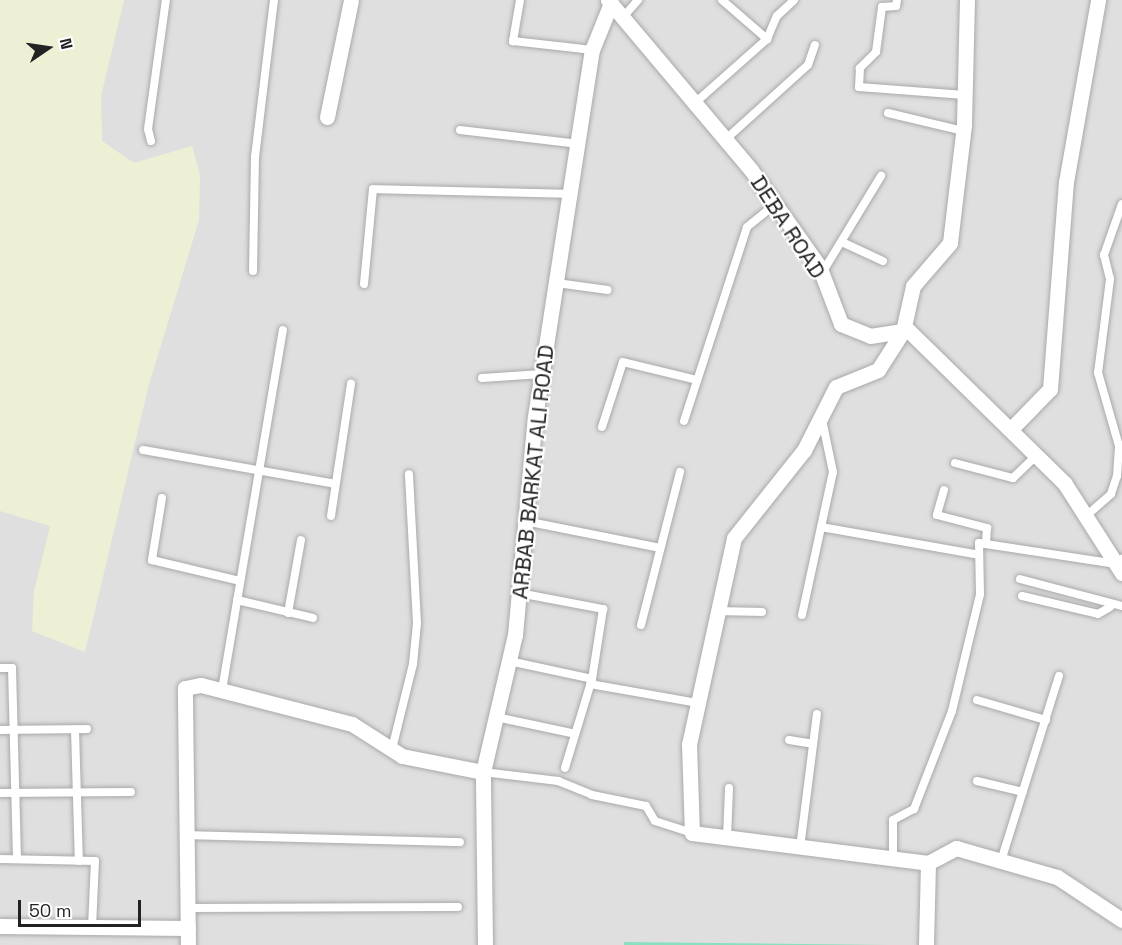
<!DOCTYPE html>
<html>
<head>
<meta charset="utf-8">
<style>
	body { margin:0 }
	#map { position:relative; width:1122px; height:945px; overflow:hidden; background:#f2efe9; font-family:"Space Grotesk",sans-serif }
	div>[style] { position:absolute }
	.residential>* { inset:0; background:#e0dfdf }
	.farmland>* { inset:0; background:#eef0d5 }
	.pitch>* { inset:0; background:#88e0be }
	.roads { filter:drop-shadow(0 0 2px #a9a9a9) drop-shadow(0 0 2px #a9a9a9) }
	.service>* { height:8px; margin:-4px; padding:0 4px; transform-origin:4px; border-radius:4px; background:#fff }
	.minor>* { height:15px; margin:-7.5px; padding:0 7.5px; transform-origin:7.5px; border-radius:7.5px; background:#fff }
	span { translate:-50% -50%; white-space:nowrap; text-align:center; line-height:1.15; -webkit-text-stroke:4.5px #fff; paint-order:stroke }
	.street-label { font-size:22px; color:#222 }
	.north { position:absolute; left:18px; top:18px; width:60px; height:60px; -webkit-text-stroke:4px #fff; paint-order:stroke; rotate:77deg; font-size:16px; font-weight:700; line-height:24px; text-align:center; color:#222 }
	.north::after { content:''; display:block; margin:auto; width:21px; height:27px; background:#222; clip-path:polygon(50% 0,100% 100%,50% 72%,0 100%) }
	.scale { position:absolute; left:18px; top:900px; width:123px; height:27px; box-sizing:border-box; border:3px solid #222; border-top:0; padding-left:8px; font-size:18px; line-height:21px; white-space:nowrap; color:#222; -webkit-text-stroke:4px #fff; paint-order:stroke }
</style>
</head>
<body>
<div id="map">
	<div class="residential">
		<div style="clip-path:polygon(0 0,1122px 0,1122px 945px,0 945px)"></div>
	</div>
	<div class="farmland">
		<div style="clip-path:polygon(0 0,124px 0,101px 96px,102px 141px,134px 163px,192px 146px,200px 175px,199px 220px,148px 388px,85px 652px,32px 631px,34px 592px,50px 526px,0 511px)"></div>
	</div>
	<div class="pitch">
		<div style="clip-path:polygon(624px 942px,888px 945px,624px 945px)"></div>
	</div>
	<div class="roads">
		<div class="service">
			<div style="left:520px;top:0;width:42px;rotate:99.7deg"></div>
			<div style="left:513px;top:41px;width:80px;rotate:6.5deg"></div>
			<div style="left:722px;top:0;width:60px;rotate:40.9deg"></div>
			<div style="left:897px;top:0;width:6px;rotate:99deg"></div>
			<div style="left:896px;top:6px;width:14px;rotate:176deg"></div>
			<div style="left:882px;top:7px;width:45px;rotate:97.6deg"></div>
			<div style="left:876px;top:52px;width:23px;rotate:135deg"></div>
			<div style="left:860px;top:68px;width:19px;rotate:93deg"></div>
			<div style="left:859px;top:87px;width:106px;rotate:4.3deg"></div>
			<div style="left:625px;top:15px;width:20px;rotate:-49deg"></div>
			<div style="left:696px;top:102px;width:95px;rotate:-41.6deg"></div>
			<div style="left:767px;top:39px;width:25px;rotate:-67deg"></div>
			<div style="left:777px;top:16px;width:23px;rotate:-43deg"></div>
			<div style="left:888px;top:113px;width:77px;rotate:13.5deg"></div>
			<div style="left:460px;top:130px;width:120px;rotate:6.7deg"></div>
			<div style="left:726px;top:139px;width:110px;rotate:-42.1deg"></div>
			<div style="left:808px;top:65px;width:21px;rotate:-71deg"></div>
			<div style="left:151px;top:141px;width:12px;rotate:-104deg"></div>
			<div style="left:148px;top:129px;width:130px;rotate:-82.1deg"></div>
			<div style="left:844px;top:243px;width:43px;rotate:24.8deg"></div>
			<div style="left:253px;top:271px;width:114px;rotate:-89deg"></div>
			<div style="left:255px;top:157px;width:158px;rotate:-83.1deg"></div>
			<div style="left:822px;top:273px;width:114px;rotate:-58.7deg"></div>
			<div style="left:557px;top:283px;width:51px;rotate:7.8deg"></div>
			<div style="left:364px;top:284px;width:95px;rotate:-84.6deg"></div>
			<div style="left:373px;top:189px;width:198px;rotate:1.4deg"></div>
			<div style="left:482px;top:378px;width:60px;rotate:-3.8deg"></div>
			<div style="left:684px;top:421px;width:204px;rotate:-72deg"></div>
			<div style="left:747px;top:227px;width:36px;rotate:-39deg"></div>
			<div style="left:602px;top:427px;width:68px;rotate:-72.1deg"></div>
			<div style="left:623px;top:362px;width:76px;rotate:13.7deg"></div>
			<div style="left:143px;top:450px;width:195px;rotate:10deg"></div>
			<div style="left:955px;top:463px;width:60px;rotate:14.5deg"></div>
			<div style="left:1013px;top:478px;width:33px;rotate:-44deg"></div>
			<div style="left:944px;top:490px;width:26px;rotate:106deg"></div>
			<div style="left:937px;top:515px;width:52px;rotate:14.6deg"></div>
			<div style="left:987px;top:528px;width:16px;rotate:94deg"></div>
			<div style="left:162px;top:498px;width:63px;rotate:99.2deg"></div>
			<div style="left:152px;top:560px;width:90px;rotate:13.4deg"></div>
			<div style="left:331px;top:516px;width:134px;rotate:-81.4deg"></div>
			<div style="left:1086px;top:516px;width:33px;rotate:-41deg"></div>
			<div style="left:1111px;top:494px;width:19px;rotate:-72deg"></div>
			<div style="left:1117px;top:476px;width:30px;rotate:-86deg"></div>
			<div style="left:1119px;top:446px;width:76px;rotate:-106deg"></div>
			<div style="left:1098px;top:373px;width:95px;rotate:-82.7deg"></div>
			<div style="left:1110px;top:279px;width:25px;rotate:-104deg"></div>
			<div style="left:1104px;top:255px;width:54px;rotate:-70.6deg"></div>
			<div style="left:525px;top:521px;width:138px;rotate:11.3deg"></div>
			<div style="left:821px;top:527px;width:160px;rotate:10deg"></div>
			<div style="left:1020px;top:579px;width:106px;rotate:14.8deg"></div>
			<div style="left:519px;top:593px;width:86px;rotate:10.8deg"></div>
			<div style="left:603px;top:609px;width:71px;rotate:98.9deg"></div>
			<div style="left:592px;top:679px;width:93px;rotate:106.9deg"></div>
			<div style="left:1022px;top:596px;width:78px;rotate:13.3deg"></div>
			<div style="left:1098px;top:614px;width:14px;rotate:-30deg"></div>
			<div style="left:237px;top:600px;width:78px;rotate:13.3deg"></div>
			<div style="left:718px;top:611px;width:44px;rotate:1.3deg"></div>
			<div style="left:288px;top:613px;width:74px;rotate:-79.9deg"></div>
			<div style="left:802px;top:615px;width:146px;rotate:-77.8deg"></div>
			<div style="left:833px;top:472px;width:53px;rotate:-101.9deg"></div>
			<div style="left:641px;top:625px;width:158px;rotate:-75.7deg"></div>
			<div style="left:509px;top:661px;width:85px;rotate:12.2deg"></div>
			<div style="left:0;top:668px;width:12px"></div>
			<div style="left:12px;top:668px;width:191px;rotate:88.5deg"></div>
			<div style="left:590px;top:684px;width:110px;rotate:10deg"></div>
			<div style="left:222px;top:690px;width:365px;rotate:-80.4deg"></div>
			<div style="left:977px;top:700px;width:72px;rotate:16.2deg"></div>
			<div style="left:496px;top:717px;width:77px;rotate:12deg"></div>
			<div style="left:0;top:730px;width:87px;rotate:-0.7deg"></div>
			<div style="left:75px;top:730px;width:131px;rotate:88.3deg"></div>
			<div style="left:789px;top:740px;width:24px;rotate:9deg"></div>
			<div style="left:392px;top:749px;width:88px;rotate:-76.1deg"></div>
			<div style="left:413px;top:664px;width:41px;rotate:-84.4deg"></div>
			<div style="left:417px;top:623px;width:149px;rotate:-93.1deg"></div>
			<div style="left:483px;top:772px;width:76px;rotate:6.8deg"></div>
			<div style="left:558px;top:781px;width:37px;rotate:22deg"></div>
			<div style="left:592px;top:795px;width:55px;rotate:11.5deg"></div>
			<div style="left:646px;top:806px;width:17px;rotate:59deg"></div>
			<div style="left:655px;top:821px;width:39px;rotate:18deg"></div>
			<div style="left:977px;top:781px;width:47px;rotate:13.4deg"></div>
			<div style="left:0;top:793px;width:131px;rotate:-0.4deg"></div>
			<div style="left:187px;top:835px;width:273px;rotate:1.5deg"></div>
			<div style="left:727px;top:838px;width:50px;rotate:-87.7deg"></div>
			<div style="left:800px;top:848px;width:135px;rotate:-82.8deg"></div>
			<div style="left:0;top:859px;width:95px;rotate:1.2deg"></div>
			<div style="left:95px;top:861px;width:66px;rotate:92.6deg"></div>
			<div style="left:893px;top:860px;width:40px;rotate:-90deg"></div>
			<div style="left:893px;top:820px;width:24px;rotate:-28deg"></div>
			<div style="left:914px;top:809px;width:105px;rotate:-68.8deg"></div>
			<div style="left:952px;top:711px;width:120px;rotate:-76.5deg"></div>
			<div style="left:980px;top:594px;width:51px;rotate:-91.1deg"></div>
			<div style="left:979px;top:543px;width:139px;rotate:8.7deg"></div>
			<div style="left:1116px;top:564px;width:8px;rotate:-40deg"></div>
			<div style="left:1001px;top:861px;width:194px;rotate:-72.6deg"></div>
			<div style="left:187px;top:908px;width:271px;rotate:-0.2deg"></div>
		</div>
		<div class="minor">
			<div style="left:608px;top:0;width:222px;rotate:49.9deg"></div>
			<div style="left:751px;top:170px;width:118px;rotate:54.7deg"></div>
			<div style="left:819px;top:266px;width:62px;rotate:69.2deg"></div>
			<div style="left:841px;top:324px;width:31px;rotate:22deg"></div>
			<div style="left:870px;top:336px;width:38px;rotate:-9deg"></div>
			<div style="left:908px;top:330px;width:220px;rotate:44.4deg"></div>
			<div style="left:1065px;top:484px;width:106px;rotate:57.4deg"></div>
			<div style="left:967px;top:0;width:125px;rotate:91.4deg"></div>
			<div style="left:964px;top:125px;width:119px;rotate:96.8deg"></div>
			<div style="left:950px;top:243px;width:57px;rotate:130.7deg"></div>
			<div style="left:913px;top:286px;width:46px;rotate:102.5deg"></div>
			<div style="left:903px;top:331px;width:46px;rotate:122.7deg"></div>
			<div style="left:878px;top:370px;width:45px;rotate:158deg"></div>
			<div style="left:836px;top:387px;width:71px;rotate:116.9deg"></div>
			<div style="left:804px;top:450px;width:112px;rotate:128.5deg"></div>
			<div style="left:734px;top:538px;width:211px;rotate:102.3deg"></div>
			<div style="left:689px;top:744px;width:89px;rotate:88.1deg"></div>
			<div style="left:692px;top:833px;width:238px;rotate:7.2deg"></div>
			<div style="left:928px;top:863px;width:32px;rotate:-28deg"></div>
			<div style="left:956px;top:848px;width:105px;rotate:16deg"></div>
			<div style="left:1057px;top:877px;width:78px;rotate:33.5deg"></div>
			<div style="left:327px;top:117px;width:119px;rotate:-78.4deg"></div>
			<div style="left:1012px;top:428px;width:54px;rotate:-45.7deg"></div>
			<div style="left:1050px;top:389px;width:208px;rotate:-85.6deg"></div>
			<div style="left:1066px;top:182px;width:185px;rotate:-80deg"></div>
			<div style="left:0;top:926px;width:188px;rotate:0.6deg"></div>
			<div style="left:188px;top:945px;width:257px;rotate:-90.7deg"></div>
			<div style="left:185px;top:688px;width:16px;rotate:-11deg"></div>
			<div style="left:201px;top:685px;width:156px;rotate:14.5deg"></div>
			<div style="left:352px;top:724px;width:59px;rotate:32.6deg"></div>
			<div style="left:402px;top:756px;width:83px;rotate:11.2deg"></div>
			<div style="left:485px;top:945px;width:173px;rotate:-90.7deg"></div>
			<div style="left:483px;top:772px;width:141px;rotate:-76.9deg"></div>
			<div style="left:515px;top:635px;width:219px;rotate:-84.8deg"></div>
			<div style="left:535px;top:417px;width:371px;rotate:-81.2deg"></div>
			<div style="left:592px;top:50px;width:51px;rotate:-68deg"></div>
			<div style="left:926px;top:945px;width:82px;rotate:-88.6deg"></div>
		</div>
	</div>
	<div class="street-label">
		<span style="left:788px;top:227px;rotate:57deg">DEBA ROAD</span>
		<span style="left:533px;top:472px;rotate:-84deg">ARBAB BARKAT ALI ROAD</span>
	</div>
	<div class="north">N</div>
	<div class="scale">50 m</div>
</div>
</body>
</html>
